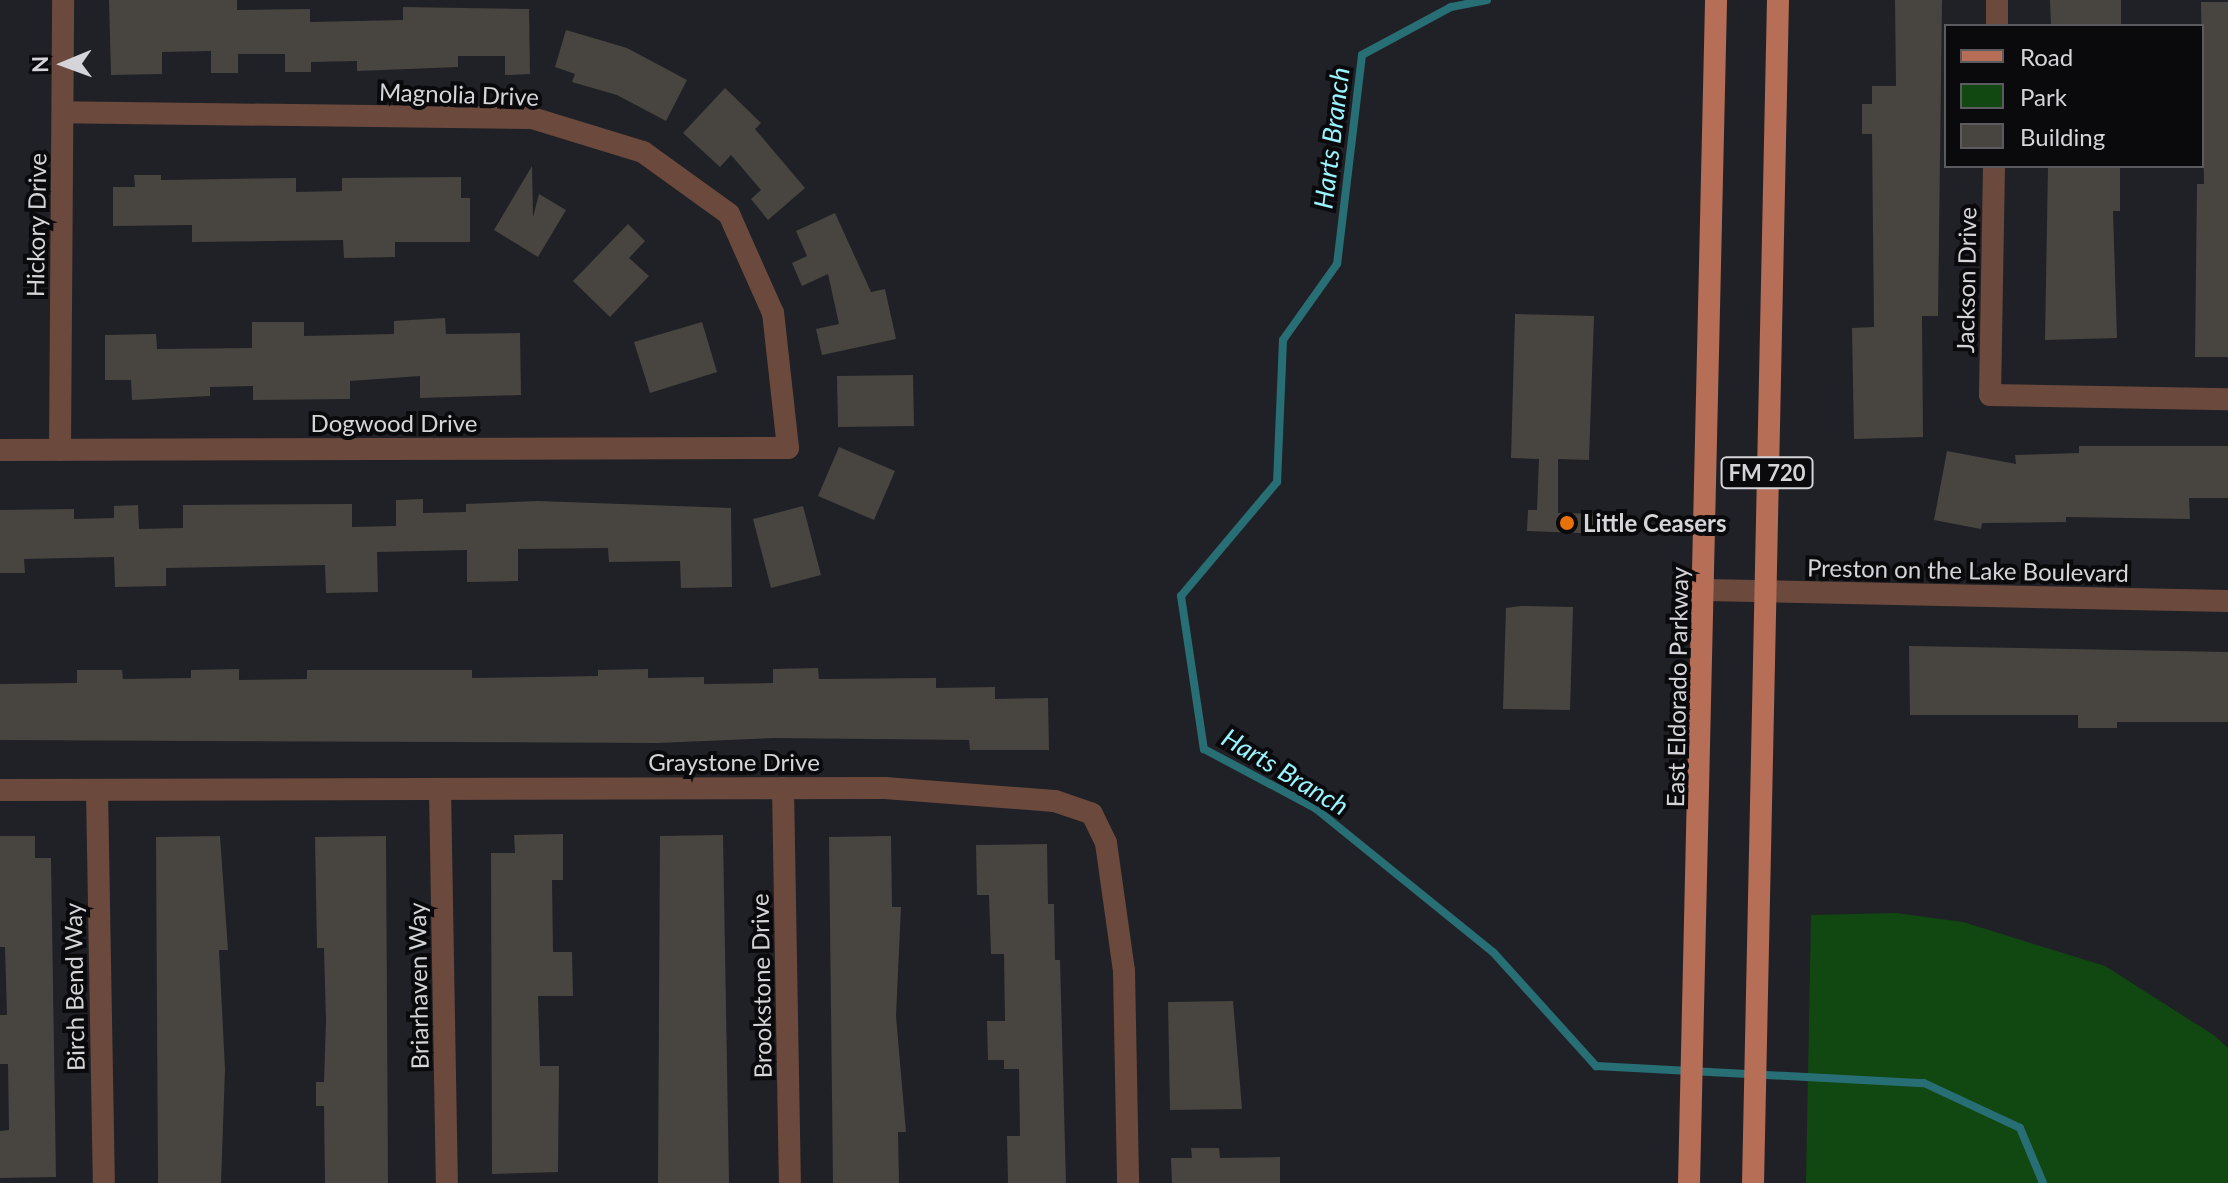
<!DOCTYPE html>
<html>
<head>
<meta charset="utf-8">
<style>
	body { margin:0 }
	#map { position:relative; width:2228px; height:1183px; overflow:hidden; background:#202126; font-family:Lato,sans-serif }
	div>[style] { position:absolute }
	.green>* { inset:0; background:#114711 }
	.stream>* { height:8px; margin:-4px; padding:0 4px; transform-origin:4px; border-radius:4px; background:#286e75 }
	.building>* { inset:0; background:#48443f }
	.minor>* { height:22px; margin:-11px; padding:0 11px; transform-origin:11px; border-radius:11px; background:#6c493d }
	.primary>* { height:22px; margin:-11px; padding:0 11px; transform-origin:11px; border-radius:11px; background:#b66e56 }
	.dots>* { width:22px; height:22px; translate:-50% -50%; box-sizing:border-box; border:4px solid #0a0a0d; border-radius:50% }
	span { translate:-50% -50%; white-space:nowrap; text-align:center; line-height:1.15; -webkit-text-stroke:8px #0a0a0d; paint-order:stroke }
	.shield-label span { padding:2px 6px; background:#0a0a0d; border:2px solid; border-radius:6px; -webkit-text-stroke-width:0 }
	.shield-label { font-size:22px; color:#d4d4d9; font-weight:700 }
	.street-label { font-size:24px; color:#d4d4d9 }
	.poi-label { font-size:24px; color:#d4d4d9; font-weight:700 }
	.left { translate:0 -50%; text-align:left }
	.water-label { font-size:26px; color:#9af4fe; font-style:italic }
	.legend { position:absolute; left:1944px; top:24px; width:260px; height:144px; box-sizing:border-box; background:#0a0a0d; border:2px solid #5b5b5f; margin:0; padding:10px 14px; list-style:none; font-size:24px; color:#d4d4d9 }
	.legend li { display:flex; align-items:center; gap:16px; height:40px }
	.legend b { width:40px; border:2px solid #5b5b5f }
	.north { position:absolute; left:24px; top:24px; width:80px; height:80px; -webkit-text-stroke:6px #0a0a0d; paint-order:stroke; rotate:269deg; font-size:22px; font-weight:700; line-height:32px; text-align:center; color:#d4d4d9 }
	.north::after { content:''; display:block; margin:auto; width:28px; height:36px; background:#d4d4d9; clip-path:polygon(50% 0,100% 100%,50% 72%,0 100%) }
</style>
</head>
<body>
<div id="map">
	<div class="green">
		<div style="clip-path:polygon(1896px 913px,1963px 922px,2105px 966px,2215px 1036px,2228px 1048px,2228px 1183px,1806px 1183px,1811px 915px)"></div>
	</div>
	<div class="stream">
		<div style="left:1487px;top:0;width:37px;rotate:169deg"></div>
		<div style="left:1451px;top:7px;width:101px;rotate:151.7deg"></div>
		<div style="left:1362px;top:55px;width:210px;rotate:96.8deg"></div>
		<div style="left:1337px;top:264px;width:93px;rotate:125.4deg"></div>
		<div style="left:1283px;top:340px;width:142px;rotate:92.4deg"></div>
		<div style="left:1277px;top:482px;width:149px;rotate:130.1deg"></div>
		<div style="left:1181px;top:596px;width:155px;rotate:81.5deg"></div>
		<div style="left:1204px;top:749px;width:126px;rotate:28deg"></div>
		<div style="left:1315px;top:808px;width:229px;rotate:39deg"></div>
		<div style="left:1493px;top:952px;width:154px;rotate:47.9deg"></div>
		<div style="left:1596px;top:1066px;width:328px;rotate:3deg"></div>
		<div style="left:1924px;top:1083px;width:106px;rotate:25.1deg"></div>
		<div style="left:2020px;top:1128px;width:60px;rotate:67.3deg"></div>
	</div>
	<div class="building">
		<div style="clip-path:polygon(109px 0,237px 0,237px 10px,310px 9px,310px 22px,403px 20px,403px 7px,529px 9px,530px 74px,505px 75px,505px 56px,458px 56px,458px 67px,383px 70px,357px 71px,357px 61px,311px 62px,311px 72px,285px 72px,285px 54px,238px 54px,238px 73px,211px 73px,211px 51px,162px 52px,162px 74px,111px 75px)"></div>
		<div style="clip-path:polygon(1895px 0,1942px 0,1938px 316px,1922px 316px,1923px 437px,1854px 439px,1852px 328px,1874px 327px,1872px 134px,1862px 134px,1862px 104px,1872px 104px,1872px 86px,1896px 86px)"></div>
		<div style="clip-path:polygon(2050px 0,2121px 0,2121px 26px,2051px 26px)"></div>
		<div style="clip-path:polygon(2201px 2px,2228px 2px,2228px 357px,2195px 357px,2197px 184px,2204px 184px)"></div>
		<div style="clip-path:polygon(566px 30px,627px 48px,687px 80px,666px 121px,617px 95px,572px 82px,575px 74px,555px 67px)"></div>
		<div style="clip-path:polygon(725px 88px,761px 123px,755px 129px,805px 188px,768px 220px,751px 199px,761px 190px,731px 155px,720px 167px,683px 133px)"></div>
		<div style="clip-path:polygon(532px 166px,533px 217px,539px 194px,566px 210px,538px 257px,494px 230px)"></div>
		<div style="clip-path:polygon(2048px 166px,2120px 166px,2120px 211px,2113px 211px,2117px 338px,2045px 340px)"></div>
		<div style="clip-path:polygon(134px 175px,161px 175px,161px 180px,296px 178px,296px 192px,342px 191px,342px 178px,461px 177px,461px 198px,470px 198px,470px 242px,395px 242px,395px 257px,344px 258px,343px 240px,192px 242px,192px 225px,113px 226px,113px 187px,135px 187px)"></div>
		<div style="clip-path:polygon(835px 213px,871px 292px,885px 289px,896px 339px,822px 355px,816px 329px,839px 324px,828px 274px,802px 286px,792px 263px,807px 256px,796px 231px)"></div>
		<div style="clip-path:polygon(628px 224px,645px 241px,629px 258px,649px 276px,610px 317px,573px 281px)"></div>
		<div style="clip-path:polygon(1515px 314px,1594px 316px,1589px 460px,1558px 459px,1558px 513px,1606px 514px,1605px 534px,1527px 531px,1528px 510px,1537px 510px,1539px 459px,1511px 458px)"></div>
		<div style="clip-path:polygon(445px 318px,446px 334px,520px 333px,521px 395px,420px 398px,420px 376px,350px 381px,350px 399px,253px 400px,253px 386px,210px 387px,210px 396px,132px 400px,131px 380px,105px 380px,105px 335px,156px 334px,157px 349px,252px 348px,252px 322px,304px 322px,304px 336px,394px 334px,394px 321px)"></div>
		<div style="clip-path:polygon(702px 322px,717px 372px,650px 393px,634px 342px)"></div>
		<div style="clip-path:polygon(913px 375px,914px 426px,838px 427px,837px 376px)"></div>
		<div style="clip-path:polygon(2079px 446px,2228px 446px,2228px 498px,2189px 498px,2190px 519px,2066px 517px,2066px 522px,1982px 523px,1981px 529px,1934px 520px,1947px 451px,2016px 464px,2015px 455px,2079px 453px)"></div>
		<div style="clip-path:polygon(839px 447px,895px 471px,874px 520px,818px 496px)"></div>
		<div style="clip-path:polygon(423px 499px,423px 513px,466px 512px,466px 504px,538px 501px,731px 508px,732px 587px,681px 588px,680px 561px,609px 562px,608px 548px,518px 549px,518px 581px,467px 582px,467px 550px,377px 552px,378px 592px,326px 593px,325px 565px,166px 568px,166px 586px,115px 587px,114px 557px,24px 559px,25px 573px,0 573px,0 510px,74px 509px,74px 519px,114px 518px,114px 506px,138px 505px,139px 529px,183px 528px,183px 505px,352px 504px,352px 527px,396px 526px,396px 500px)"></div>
		<div style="clip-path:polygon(803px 506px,821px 575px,771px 588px,753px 519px)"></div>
		<div style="clip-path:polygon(1521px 606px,1573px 607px,1570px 710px,1503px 709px,1506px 608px)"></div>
		<div style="clip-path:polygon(1909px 646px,2228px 652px,2228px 722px,2117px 722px,2117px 728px,2078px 728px,2078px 715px,1910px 715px)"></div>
		<div style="clip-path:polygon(818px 668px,819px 679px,936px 678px,936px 688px,995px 687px,995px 699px,1048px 698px,1049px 750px,970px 750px,969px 740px,774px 738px,657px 743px,0 740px,0 684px,77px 683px,77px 670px,122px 670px,123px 679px,191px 678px,191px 670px,239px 669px,239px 680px,307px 679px,307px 670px,472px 670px,472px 678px,598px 676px,598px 670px,648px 669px,648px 678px,704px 677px,704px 684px,773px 683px,773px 669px)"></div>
		<div style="clip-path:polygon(563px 834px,563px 880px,552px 880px,553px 952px,572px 952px,573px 996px,538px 996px,540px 1066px,559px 1066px,558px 1172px,492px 1174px,491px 853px,515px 853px,514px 835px)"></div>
		<div style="clip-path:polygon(723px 835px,729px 1183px,658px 1183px,660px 836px)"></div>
		<div style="clip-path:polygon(0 836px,35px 836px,35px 858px,51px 858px,56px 1177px,0 1178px,0 1131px,9px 1130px,8px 1064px,0 1064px,0 1015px,7px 1015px,5px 947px,0 947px)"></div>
		<div style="clip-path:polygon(220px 836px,228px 950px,219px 950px,225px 1069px,221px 1183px,158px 1183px,156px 837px)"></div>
		<div style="clip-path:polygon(386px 836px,388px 1183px,325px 1183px,324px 1106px,316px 1106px,316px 1082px,324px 1082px,326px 1021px,324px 948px,317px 948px,315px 837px)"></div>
		<div style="clip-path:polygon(891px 836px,892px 907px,901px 907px,896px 1016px,906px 1132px,898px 1132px,899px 1183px,833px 1183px,829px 837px)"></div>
		<div style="clip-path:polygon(1047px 844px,1048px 904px,1054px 904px,1055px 960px,1060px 960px,1066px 1183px,1008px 1183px,1007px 1136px,1020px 1136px,1019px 1069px,1004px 1069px,1004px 1060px,988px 1060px,987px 1021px,1005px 1021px,1004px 954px,991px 954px,989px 895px,977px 895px,976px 845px)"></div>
		<div style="clip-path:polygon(1233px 1001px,1242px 1109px,1170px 1110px,1168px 1002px)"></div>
		<div style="clip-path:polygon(1191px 1148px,1219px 1148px,1220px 1158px,1280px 1157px,1280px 1183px,1172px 1183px,1171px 1158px,1192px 1158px)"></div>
	</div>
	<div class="minor">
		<div style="left:1997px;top:26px;width:26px;rotate:-90deg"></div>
		<div style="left:1994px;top:166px;width:229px;rotate:91deg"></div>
		<div style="left:1990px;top:395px;width:238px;rotate:1deg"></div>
		<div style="left:0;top:450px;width:788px;rotate:-0.15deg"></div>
		<div style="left:788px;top:448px;width:136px;rotate:-96.3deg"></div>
		<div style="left:773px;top:313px;width:108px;rotate:-114deg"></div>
		<div style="left:729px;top:214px;width:106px;rotate:-144.2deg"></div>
		<div style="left:643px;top:152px;width:116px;rotate:-163deg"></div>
		<div style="left:532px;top:118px;width:469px;rotate:-179.3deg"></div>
		<div style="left:60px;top:450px;width:450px;rotate:-89.6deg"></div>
		<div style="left:1706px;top:590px;width:522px;rotate:1.21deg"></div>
		<div style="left:783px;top:788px;width:395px;rotate:89deg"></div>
		<div style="left:440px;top:789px;width:394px;rotate:89deg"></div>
		<div style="left:0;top:790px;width:885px;rotate:-0.13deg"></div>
		<div style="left:885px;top:788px;width:170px;rotate:4.4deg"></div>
		<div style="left:1055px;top:801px;width:39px;rotate:19deg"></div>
		<div style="left:1092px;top:814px;width:32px;rotate:64deg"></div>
		<div style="left:1106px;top:843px;width:129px;rotate:82deg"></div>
		<div style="left:1124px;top:971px;width:212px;rotate:88.9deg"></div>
		<div style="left:97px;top:790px;width:393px;rotate:89deg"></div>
	</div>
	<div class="primary">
		<div style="left:1689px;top:1183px;width:1183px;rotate:-88.69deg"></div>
		<div style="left:1753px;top:1183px;width:1183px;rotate:-88.79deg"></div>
	</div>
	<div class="dots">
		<div style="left:1567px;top:523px;background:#e8710a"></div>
	</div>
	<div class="shield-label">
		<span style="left:1767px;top:473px">FM 720</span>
	</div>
	<div class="street-label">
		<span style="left:459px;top:94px;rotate:2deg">Magnolia Drive</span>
		<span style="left:36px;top:225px;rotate:-89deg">Hickory Drive</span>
		<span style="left:1966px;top:280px;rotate:-89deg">Jackson Drive</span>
		<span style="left:394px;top:423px">Dogwood Drive</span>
		<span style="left:1968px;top:570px;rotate:1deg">Preston on the Lake Boulevard</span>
		<span style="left:1677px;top:687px;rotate:-89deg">East Eldorado Parkway</span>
		<span style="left:734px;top:762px">Graystone Drive</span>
		<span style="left:418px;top:986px;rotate:-91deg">Briarhaven Way</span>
		<span style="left:761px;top:986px;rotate:-91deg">Brookstone Drive</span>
		<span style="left:74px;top:987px;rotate:-91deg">Birch Bend Way</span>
	</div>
	<div class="poi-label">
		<span class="left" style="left:1583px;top:523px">Little Ceasers</span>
	</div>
	<div class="water-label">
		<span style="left:1332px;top:138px;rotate:-83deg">Harts Branch</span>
		<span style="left:1285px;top:772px;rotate:31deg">Harts Branch</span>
	</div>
	<ul class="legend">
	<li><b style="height:10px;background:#b66e56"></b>Road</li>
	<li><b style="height:22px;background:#114711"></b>Park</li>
	<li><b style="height:22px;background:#48443f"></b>Building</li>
	</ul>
	<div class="north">N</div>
</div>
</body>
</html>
